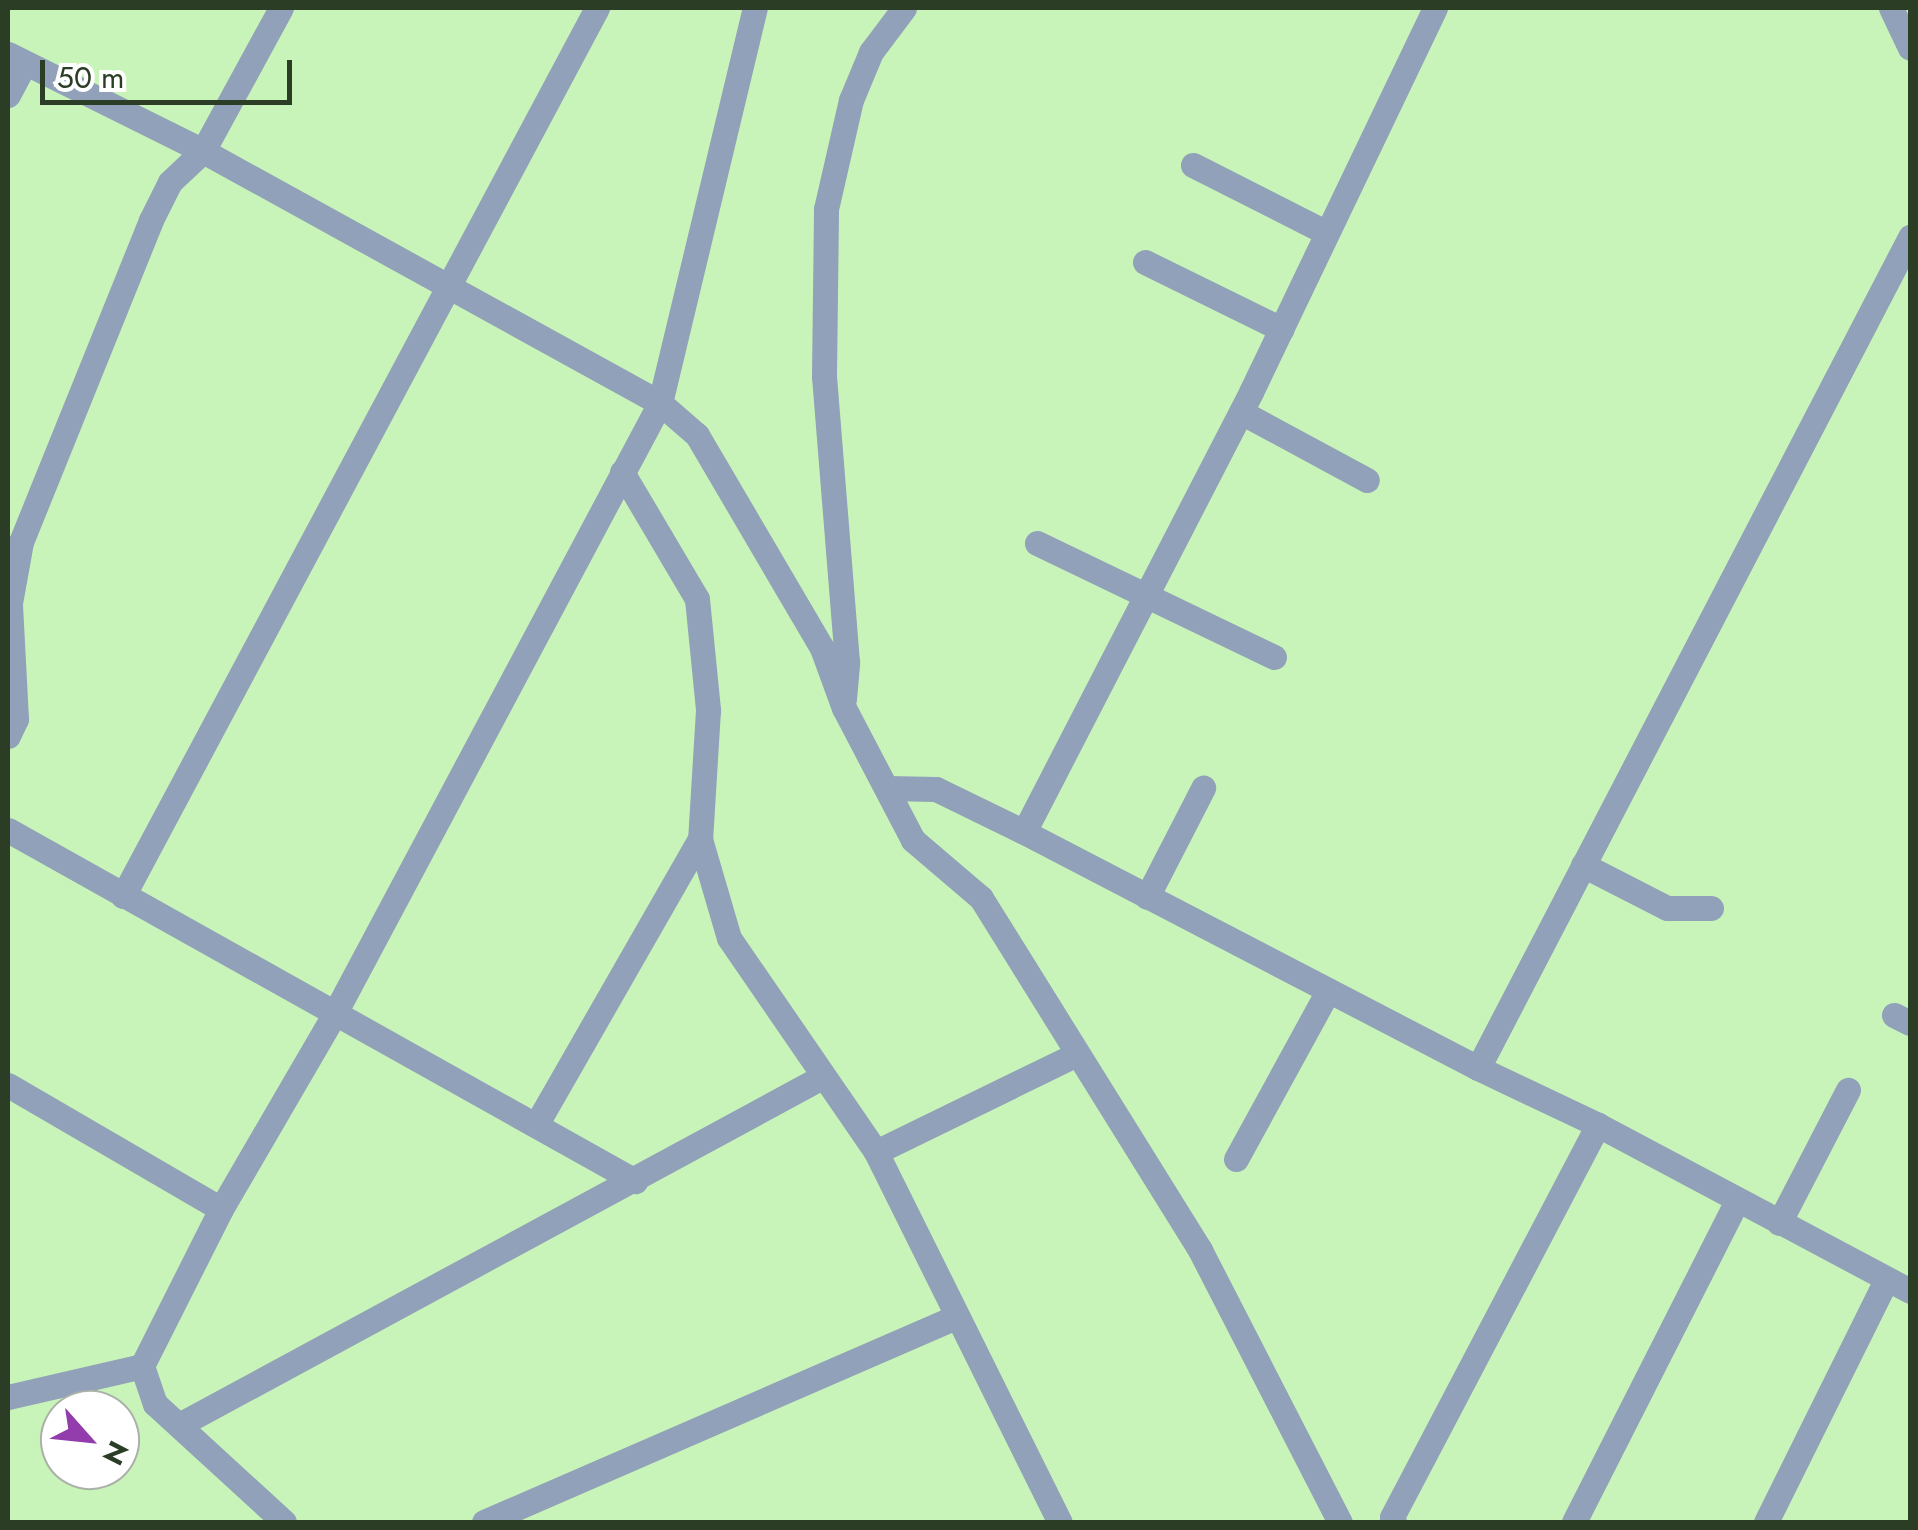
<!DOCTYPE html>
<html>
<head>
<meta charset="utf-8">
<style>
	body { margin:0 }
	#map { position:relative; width:1918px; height:1530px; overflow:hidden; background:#c9f4b9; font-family:Jost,sans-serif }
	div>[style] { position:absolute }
	.minor>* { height:25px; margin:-12.5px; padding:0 12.5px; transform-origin:12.5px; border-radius:12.5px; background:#90a1b9 }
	span { translate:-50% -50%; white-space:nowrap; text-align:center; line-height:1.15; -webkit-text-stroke:10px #fff; paint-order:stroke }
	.frame { position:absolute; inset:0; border:10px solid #2c3d25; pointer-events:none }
	.north { position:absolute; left:40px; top:1390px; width:100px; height:100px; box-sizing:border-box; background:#fff; border:2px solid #abb1a8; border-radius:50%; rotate:117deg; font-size:28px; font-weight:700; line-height:40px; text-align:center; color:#2c3d25 }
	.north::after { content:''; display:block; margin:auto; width:35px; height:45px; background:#923dab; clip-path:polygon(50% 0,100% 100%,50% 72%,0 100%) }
	.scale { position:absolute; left:40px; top:60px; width:252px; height:45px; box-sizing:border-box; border:5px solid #2c3d25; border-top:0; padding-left:12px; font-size:30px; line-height:35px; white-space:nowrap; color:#2c3d25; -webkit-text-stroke:8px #fff; paint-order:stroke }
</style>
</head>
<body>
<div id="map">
	<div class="minor">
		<div style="left:1891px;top:8px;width:44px;rotate:64.6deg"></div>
		<div style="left:8px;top:54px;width:218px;rotate:26.4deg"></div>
		<div style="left:203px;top:151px;width:522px;rotate:28.87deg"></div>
		<div style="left:660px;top:403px;width:49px;rotate:40.9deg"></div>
		<div style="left:697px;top:435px;width:247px;rotate:59.6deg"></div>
		<div style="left:822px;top:648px;width:64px;rotate:69.9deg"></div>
		<div style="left:844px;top:708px;width:149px;rotate:62.4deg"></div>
		<div style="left:913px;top:840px;width:89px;rotate:40.5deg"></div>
		<div style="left:981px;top:898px;width:415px;rotate:58.1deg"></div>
		<div style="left:1200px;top:1250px;width:306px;rotate:62.8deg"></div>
		<div style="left:8px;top:95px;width:36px;rotate:-62deg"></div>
		<div style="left:1193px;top:165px;width:150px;rotate:26.9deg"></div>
		<div style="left:1145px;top:262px;width:152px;rotate:26.2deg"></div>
		<div style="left:1241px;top:412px;width:143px;rotate:28.4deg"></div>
		<div style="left:622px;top:472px;width:147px;rotate:59.4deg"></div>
		<div style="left:697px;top:599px;width:112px;rotate:84.3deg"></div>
		<div style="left:708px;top:710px;width:129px;rotate:93.5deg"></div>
		<div style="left:700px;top:839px;width:103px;rotate:73.7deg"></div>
		<div style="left:729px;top:938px;width:260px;rotate:55.5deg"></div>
		<div style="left:876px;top:1152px;width:413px;rotate:63.6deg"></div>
		<div style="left:1037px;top:543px;width:263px;rotate:25.7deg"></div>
		<div style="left:844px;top:699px;width:37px;rotate:-85deg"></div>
		<div style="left:847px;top:662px;width:287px;rotate:-94.6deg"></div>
		<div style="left:824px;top:376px;width:167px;rotate:-89.3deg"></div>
		<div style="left:826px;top:209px;width:112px;rotate:-77.1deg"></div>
		<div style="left:851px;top:100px;width:52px;rotate:-67.4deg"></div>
		<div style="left:871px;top:52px;width:55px;rotate:-53.1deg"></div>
		<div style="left:8px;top:736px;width:19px;rotate:-65deg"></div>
		<div style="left:16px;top:719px;width:116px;rotate:-93deg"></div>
		<div style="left:10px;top:603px;width:62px;rotate:-79.8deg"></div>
		<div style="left:21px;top:542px;width:347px;rotate:-68deg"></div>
		<div style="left:151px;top:220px;width:42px;rotate:-63.4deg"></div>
		<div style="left:170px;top:182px;width:45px;rotate:-43.2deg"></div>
		<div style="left:203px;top:151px;width:163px;rotate:-61.4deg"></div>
		<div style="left:887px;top:788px;width:49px;rotate:1.2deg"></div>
		<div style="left:936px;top:789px;width:98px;rotate:26deg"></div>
		<div style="left:1024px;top:832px;width:512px;rotate:27.47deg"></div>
		<div style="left:1478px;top:1068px;width:133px;rotate:25.4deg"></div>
		<div style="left:1598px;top:1125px;width:353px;rotate:28deg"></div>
		<div style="left:8px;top:830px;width:719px;rotate:29.24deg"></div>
		<div style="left:1024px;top:832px;width:495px;rotate:-62.7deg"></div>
		<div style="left:1251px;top:392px;width:426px;rotate:-64.4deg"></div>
		<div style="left:1583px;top:865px;width:94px;rotate:27.1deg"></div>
		<div style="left:1667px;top:908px;width:44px"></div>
		<div style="left:123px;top:896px;width:1007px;rotate:-61.91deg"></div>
		<div style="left:1147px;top:897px;width:123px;rotate:-62.8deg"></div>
		<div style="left:1894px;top:1015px;width:18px;rotate:27deg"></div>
		<div style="left:1478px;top:1068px;width:937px;rotate:-62.53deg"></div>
		<div style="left:8px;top:1085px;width:246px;rotate:30.2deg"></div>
		<div style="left:536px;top:1125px;width:330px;rotate:-60.2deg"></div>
		<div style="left:876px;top:1152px;width:221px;rotate:-26deg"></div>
		<div style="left:1236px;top:1159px;width:192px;rotate:-61.3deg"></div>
		<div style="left:1779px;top:1223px;width:150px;rotate:-62.6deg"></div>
		<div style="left:8px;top:1397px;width:138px;rotate:-13deg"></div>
		<div style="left:179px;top:1425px;width:731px;rotate:-28.42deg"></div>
		<div style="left:284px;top:1522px;width:175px;rotate:-137.5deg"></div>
		<div style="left:155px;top:1404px;width:40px;rotate:-108.9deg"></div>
		<div style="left:142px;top:1366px;width:176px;rotate:-63.3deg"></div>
		<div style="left:221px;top:1209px;width:227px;rotate:-59.8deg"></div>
		<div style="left:335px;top:1013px;width:691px;rotate:-61.95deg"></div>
		<div style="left:660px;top:403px;width:406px;rotate:-76.5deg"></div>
		<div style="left:484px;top:1522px;width:515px;rotate:-23.48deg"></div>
		<div style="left:1394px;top:1522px;width:5px;rotate:-112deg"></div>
		<div style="left:1392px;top:1517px;width:443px;rotate:-62.3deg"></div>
		<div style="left:1574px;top:1522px;width:360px;rotate:-63.1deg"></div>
		<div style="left:1766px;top:1522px;width:270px;rotate:-63.6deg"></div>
	</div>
	<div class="frame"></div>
	<div class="north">N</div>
	<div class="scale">50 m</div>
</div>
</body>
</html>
